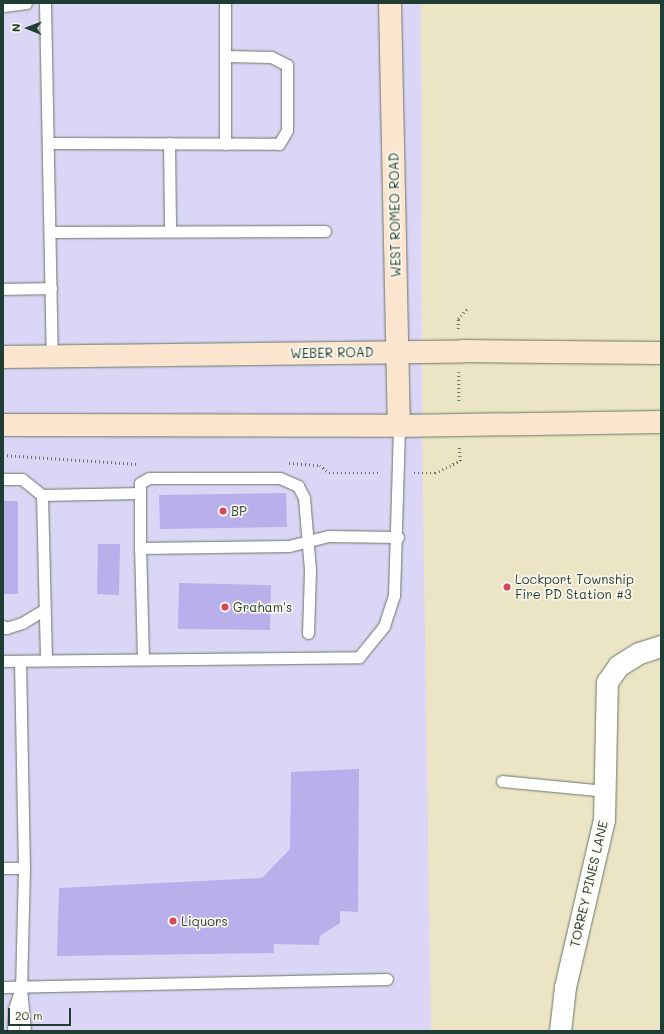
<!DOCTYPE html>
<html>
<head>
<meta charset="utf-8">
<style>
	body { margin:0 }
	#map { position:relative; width:664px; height:1034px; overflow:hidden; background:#ece5c5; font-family:Mali,sans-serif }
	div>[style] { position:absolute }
	.built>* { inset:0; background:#dcd6f6 }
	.building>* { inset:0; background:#b9afea }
	.path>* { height:2.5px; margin-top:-1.25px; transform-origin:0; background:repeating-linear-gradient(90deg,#677867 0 1px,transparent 0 4px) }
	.roads { filter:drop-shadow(0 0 1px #677867) drop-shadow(0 0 1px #677867) }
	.lane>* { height:11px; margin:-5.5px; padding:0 5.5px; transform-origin:5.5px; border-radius:5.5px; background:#fff }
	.street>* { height:21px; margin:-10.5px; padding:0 10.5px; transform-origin:10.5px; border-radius:10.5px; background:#fff }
	.secondary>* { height:22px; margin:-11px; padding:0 11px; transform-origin:11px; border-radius:11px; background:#fbe5cf }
	.dots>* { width:11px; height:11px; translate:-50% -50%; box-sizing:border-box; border:2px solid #fbf7ec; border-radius:50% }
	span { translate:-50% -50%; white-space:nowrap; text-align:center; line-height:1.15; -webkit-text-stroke:3.5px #fbf7ec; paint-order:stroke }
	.street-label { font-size:13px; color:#1f3d34 }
	.poi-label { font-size:13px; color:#1f3d34 }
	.left { translate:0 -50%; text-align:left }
	.frame { position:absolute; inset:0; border:4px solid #1f3d34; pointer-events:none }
	.north { position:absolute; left:8px; top:8px; width:40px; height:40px; -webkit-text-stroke:3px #fbf7ec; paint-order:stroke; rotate:271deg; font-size:11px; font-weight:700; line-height:16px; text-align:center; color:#1f3d34 }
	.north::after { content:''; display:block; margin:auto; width:14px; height:18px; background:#1f3d34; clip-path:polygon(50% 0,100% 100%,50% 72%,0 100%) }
	.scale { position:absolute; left:8px; top:1008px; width:63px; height:18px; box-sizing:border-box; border:2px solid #1f3d34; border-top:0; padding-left:5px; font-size:12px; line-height:14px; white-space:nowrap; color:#1f3d34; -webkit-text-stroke:3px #fbf7ec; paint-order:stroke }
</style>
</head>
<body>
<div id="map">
	<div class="built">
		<div style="clip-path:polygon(3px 3px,421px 3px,422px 427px,431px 1031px,3px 1031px)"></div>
	</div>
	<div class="building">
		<div style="clip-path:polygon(286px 493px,287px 527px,160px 529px,159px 495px)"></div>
		<div style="clip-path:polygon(3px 501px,18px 501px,18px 594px,3px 594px)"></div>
		<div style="clip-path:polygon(98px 544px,120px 544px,119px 595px,97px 594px)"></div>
		<div style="clip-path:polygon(179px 583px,271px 585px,270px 630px,178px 629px)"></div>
		<div style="clip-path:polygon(359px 769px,358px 912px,340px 911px,340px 923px,320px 936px,319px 945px,274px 944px,274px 953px,57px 956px,59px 888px,262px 878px,290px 849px,291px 772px)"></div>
	</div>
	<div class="path">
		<div style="left:458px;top:329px;width:10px;rotate:-90deg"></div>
		<div style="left:458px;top:319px;width:13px;rotate:-48deg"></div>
		<div style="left:459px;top:372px;width:31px;rotate:90deg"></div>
		<div style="left:3px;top:455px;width:135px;rotate:3.8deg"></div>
		<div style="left:289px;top:463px;width:31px;rotate:4deg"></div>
		<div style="left:320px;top:465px;width:12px;rotate:42deg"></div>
		<div style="left:329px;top:473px;width:52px"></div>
		<div style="left:414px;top:473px;width:21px"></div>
		<div style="left:435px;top:473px;width:28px;rotate:-26deg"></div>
		<div style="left:460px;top:461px;width:15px;rotate:-94deg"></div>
	</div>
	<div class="roads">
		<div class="lane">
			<div style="left:45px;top:3px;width:353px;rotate:88.9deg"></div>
			<div style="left:225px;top:3px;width:141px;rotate:90deg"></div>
			<div style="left:3px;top:6px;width:23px;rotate:-7deg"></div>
			<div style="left:48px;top:143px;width:231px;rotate:0.2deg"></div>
			<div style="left:279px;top:144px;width:16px;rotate:-60deg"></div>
			<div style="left:287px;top:130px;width:65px;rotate:-90deg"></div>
			<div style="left:287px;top:65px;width:18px;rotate:-153deg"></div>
			<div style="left:271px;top:57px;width:45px;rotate:-178.7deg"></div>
			<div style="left:169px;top:143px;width:87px;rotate:89.3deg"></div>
			<div style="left:50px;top:232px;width:275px;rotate:-0.2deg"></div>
			<div style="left:3px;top:289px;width:48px;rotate:-1.2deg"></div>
			<div style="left:3px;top:479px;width:19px"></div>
			<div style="left:22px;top:479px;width:26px;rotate:39deg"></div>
			<div style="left:42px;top:495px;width:165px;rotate:88.6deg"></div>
			<div style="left:42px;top:495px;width:98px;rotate:-1.2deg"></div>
			<div style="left:140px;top:548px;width:65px;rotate:-90deg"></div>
			<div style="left:140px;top:483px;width:10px;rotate:-29deg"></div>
			<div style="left:149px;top:478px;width:131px"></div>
			<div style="left:280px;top:478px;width:20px;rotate:24deg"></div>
			<div style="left:298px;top:486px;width:13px;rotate:63deg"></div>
			<div style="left:304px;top:498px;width:72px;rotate:85.2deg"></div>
			<div style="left:310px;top:570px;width:63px;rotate:91.8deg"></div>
			<div style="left:3px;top:626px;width:4px;rotate:34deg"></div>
			<div style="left:6px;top:628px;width:17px;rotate:-17deg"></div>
			<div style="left:22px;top:623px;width:26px;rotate:-31deg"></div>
			<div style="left:143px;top:659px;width:111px;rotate:-91.5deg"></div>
			<div style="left:140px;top:548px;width:149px;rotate:-0.8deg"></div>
			<div style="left:289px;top:546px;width:40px;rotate:-14.4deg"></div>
			<div style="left:328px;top:536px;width:70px;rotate:0.8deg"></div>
			<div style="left:3px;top:661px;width:356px;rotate:-0.6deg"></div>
			<div style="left:359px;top:657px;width:40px;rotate:-51deg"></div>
			<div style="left:384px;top:626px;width:32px;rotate:-72deg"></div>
			<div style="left:394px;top:596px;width:170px;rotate:-88.3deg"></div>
			<div style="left:20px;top:661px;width:207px;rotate:88.9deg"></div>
			<div style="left:24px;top:868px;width:120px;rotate:91.4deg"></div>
			<div style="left:21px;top:988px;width:43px;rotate:84.7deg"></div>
			<div style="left:502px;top:781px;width:103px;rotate:5.5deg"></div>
			<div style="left:3px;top:868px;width:21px"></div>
			<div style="left:3px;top:987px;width:384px;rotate:-1.2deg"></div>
			<div style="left:13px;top:1031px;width:22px;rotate:-87deg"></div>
			<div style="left:14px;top:1009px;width:20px;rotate:-72deg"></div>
		</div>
		<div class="street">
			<div style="left:560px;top:1031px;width:44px;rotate:-83.5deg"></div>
			<div style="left:565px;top:987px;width:171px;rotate:-76.9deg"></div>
			<div style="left:604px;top:820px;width:138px;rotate:-88.8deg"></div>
			<div style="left:607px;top:682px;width:19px;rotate:-55deg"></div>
			<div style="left:618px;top:666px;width:25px;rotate:-32deg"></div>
			<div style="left:639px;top:653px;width:23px;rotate:-18deg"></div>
		</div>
		<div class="secondary">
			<div style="left:390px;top:3px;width:423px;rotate:88.8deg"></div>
			<div style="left:3px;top:357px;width:460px;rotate:-0.7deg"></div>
			<div style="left:463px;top:351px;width:198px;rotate:0.6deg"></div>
			<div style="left:3px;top:425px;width:396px;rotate:0.1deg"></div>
			<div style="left:399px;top:426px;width:262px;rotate:-0.9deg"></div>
		</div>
	</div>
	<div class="dots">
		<div style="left:223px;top:511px;background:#d1495b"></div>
		<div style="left:507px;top:587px;background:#d1495b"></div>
		<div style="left:225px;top:607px;background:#d1495b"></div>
		<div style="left:173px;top:921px;background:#d1495b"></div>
	</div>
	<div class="street-label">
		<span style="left:395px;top:215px;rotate:-91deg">WEST ROMEO ROAD</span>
		<span style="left:332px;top:353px;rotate:-1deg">WEBER ROAD</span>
		<span style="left:589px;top:884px;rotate:-77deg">TORREY PINES LANE</span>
	</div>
	<div class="poi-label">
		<span class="left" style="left:231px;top:511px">BP</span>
		<span class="left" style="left:515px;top:587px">Lockport Township<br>Fire PD Station #3</span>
		<span class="left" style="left:233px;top:607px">Graham's</span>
		<span class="left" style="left:181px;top:921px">Liquors</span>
	</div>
	<div class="frame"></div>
	<div class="north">N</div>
	<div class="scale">20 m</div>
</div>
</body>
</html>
